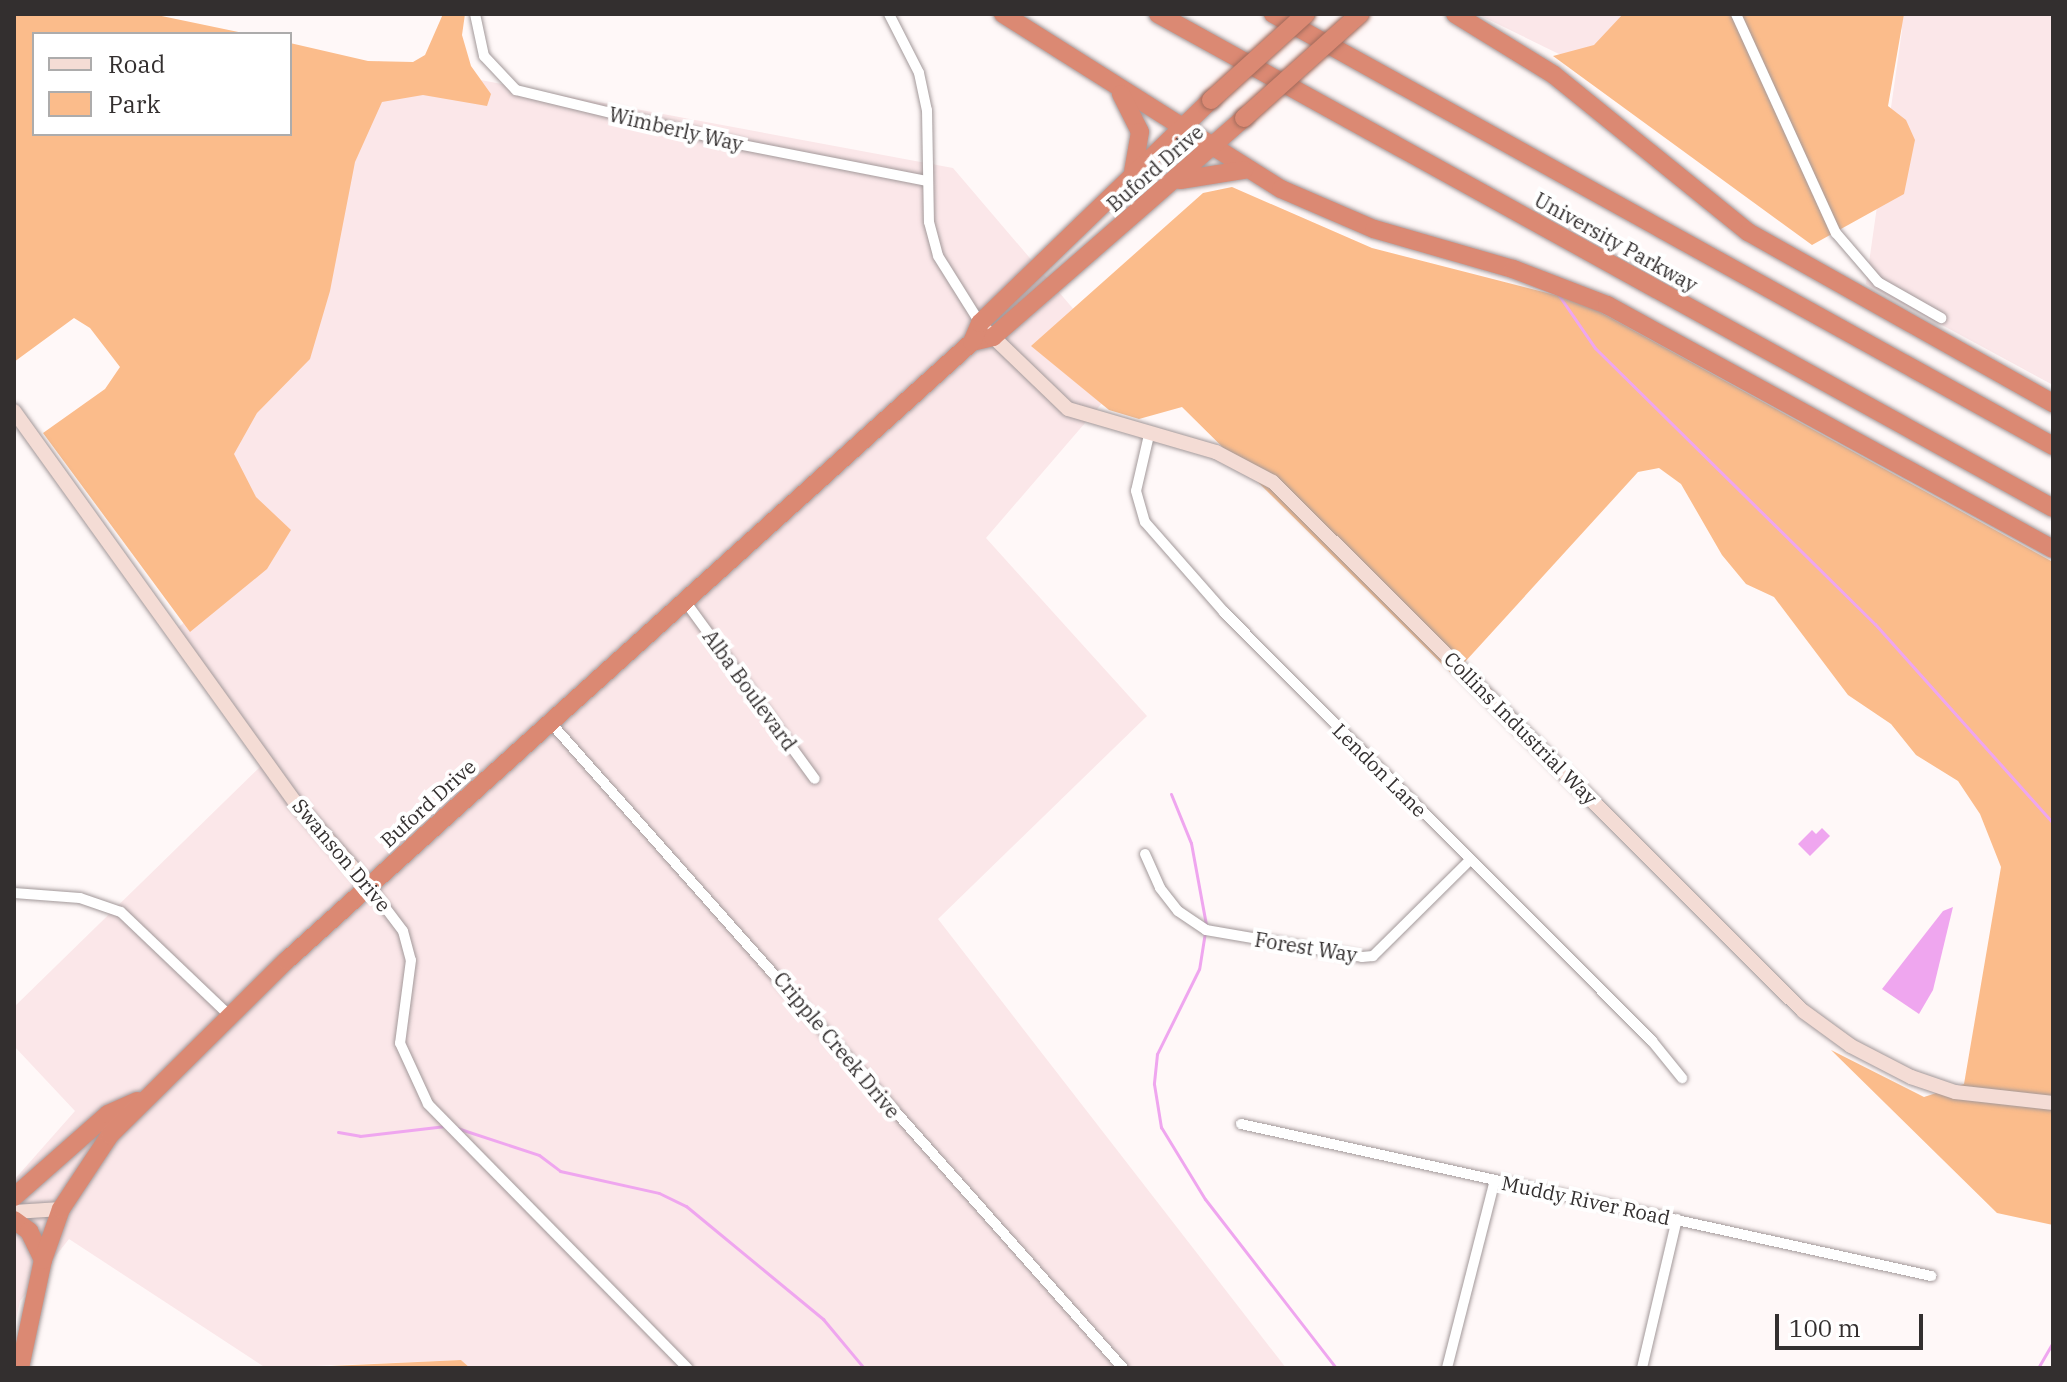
<!DOCTYPE html>
<html>
<head>
<meta charset="utf-8">
<style>
	body { margin:0 }
	#map { position:relative; width:2067px; height:1382px; overflow:hidden; background:#fff8f8; font-family:"IBM Plex Serif",serif }
	div>[style] { position:absolute }
	.built>* { inset:0; background:#fbe7e9 }
	.green>* { inset:0; background:#fbbc8b }
	.water>* { inset:0; background:#efa6ef }
	.stream>* { height:3px; margin:-1.5px; padding:0 1.5px; transform-origin:1.5px; border-radius:1.5px; background:#efa6ef }
	.roads { filter:drop-shadow(0 0 2px #a3999a) drop-shadow(0 0 2px #a3999a) }
	.street>* { height:10px; margin:-5px; padding:0 5px; transform-origin:5px; border-radius:5px; background:#fff }
	.secondary>* { height:14px; margin:-7px; padding:0 7px; transform-origin:7px; border-radius:7px; background:#f4dcd5 }
	.highway>* { height:18px; margin:-9px; padding:0 9px; transform-origin:9px; border-radius:9px; background:#db8973 }
	.bridges { filter:drop-shadow(0 0 2px #a06a5b) drop-shadow(0 0 2px #a06a5b) }
	.highway-bridge>* { height:18px; margin:-9px; padding:0 9px; transform-origin:9px; border-radius:9px; background:#db8973 }
	span { translate:-50% -50%; white-space:nowrap; text-align:center; line-height:1.15; -webkit-text-stroke:8px #fff; paint-order:stroke }
	.street-label { font-size:20px; color:#332f2f }
	.frame { position:absolute; inset:0; border:16px solid #332f2f; pointer-events:none }
	.legend { position:absolute; left:32px; top:32px; width:260px; height:104px; box-sizing:border-box; background:#fff; border:2px solid #adacac; margin:0; padding:10px 14px; list-style:none; font-size:24px; color:#332f2f }
	.legend li { display:flex; align-items:center; gap:16px; height:40px }
	.legend b { width:40px; border:2px solid #adacac }
	.scale { position:absolute; left:1775px; top:1314px; width:148px; height:36px; box-sizing:border-box; border:4px solid #332f2f; border-top:0; padding-left:10px; font-size:24px; line-height:28px; white-space:nowrap; color:#332f2f; -webkit-text-stroke:6px #fff; paint-order:stroke }
</style>
</head>
<body>
<div id="map">
	<div class="built">
		<div style="clip-path:polygon(1477px 14px,1640px 14px,1594px 71px)"></div>
		<div style="clip-path:polygon(1898px 14px,2053px 14px,2053px 385px,1866px 284px,1902px 30px)"></div>
		<div style="clip-path:polygon(378px 61px,953px 168px,1128px 373px,986px 538px,1147px 716px,938px 919px,1286px 1368px,470px 1368px,461px 1360px,266px 1368px,69px 1239px,20px 1301px,14px 1329px,14px 1180px,75px 1111px,14px 1046px,14px 1007px,263px 764px,173px 632px,273px 546px,204px 457px)"></div>
	</div>
	<div class="green">
		<div style="clip-path:polygon(14px 14px,152px 14px,248px 34px,34px 34px,34px 134px,290px 134px,290px 43px,368px 61px,413px 62px,425px 55px,443px 14px,465px 14px,462px 35px,471px 66px,491px 94px,487px 106px,423px 95px,382px 102px,355px 162px,330px 291px,310px 359px,257px 413px,234px 454px,256px 497px,291px 530px,267px 569px,190px 632px,43px 433px,105px 389px,120px 367px,90px 328px,74px 318px,14px 362px)"></div>
		<div style="clip-path:polygon(1623px 14px,1904px 14px,1888px 106px,1906px 120px,1915px 140px,1904px 194px,1812px 245px,1553px 56px,1594px 45px)"></div>
		<div style="clip-path:polygon(1232px 187px,1372px 248px,1582px 302px,2053px 562px,2053px 1225px,1997px 1213px,1831px 1050px,1924px 1097px,1964px 1084px,2001px 867px,1980px 814px,1958px 781px,1916px 755px,1891px 724px,1848px 695px,1774px 597px,1746px 584px,1722px 555px,1681px 484px,1659px 468px,1638px 472px,1453px 675px,1182px 407px,1139px 419px,1109px 410px,1031px 346px,1203px 193px)"></div>
		<div style="clip-path:polygon(461px 1360px,470px 1368px,297px 1368px,309px 1367px)"></div>
	</div>
	<div class="water">
		<div style="clip-path:polygon(1822px 828px,1830px 836px,1810px 856px,1798px 844px,1812px 830px,1816px 834px)"></div>
		<div style="clip-path:polygon(1953px 907px,1933px 990px,1919px 1014px,1882px 989px,1943px 911px)"></div>
	</div>
	<div class="stream">
		<div style="left:1558px;top:294px;width:65px;rotate:55.6deg"></div>
		<div style="left:1595px;top:348px;width:393px;rotate:44.6deg"></div>
		<div style="left:1875px;top:624px;width:267px;rotate:48.2deg"></div>
		<div style="left:1171px;top:794px;width:53px;rotate:67.8deg"></div>
		<div style="left:1191px;top:843px;width:83px;rotate:79.6deg"></div>
		<div style="left:1205px;top:932px;width:37px;rotate:99deg"></div>
		<div style="left:1199px;top:969px;width:95px;rotate:116.3deg"></div>
		<div style="left:1157px;top:1054px;width:30px;rotate:96deg"></div>
		<div style="left:1154px;top:1084px;width:44px;rotate:80.8deg"></div>
		<div style="left:1161px;top:1127px;width:84px;rotate:58.6deg"></div>
		<div style="left:1205px;top:1199px;width:214px;rotate:52.2deg"></div>
		<div style="left:457px;top:1128px;width:86px;rotate:18.2deg"></div>
		<div style="left:539px;top:1155px;width:26px;rotate:37deg"></div>
		<div style="left:560px;top:1171px;width:101px;rotate:12.5deg"></div>
		<div style="left:659px;top:1193px;width:30px;rotate:26deg"></div>
		<div style="left:686px;top:1206px;width:178px;rotate:39.5deg"></div>
		<div style="left:823px;top:1319px;width:64px;rotate:50.1deg"></div>
		<div style="left:338px;top:1132px;width:22px;rotate:10deg"></div>
		<div style="left:360px;top:1136px;width:86px;rotate:-6.7deg"></div>
		<div style="left:2038px;top:1368px;width:30px;rotate:-60deg"></div>
	</div>
	<div class="roads">
		<div class="street">
			<div style="left:475px;top:14px;width:43px;rotate:77.9deg"></div>
			<div style="left:484px;top:56px;width:47px;rotate:46.7deg"></div>
			<div style="left:516px;top:90px;width:234px;rotate:13.6deg"></div>
			<div style="left:743px;top:145px;width:187px;rotate:11.1deg"></div>
			<div style="left:889px;top:14px;width:66px;rotate:63deg"></div>
			<div style="left:919px;top:73px;width:38px;rotate:78deg"></div>
			<div style="left:927px;top:110px;width:112px;rotate:89deg"></div>
			<div style="left:929px;top:222px;width:35px;rotate:75deg"></div>
			<div style="left:938px;top:256px;width:79px;rotate:57.9deg"></div>
			<div style="left:1736px;top:14px;width:241px;rotate:65.5deg"></div>
			<div style="left:1836px;top:233px;width:65px;rotate:49.4deg"></div>
			<div style="left:1878px;top:282px;width:73px;rotate:29.7deg"></div>
			<div style="left:1149px;top:435px;width:57px;rotate:103.1deg"></div>
			<div style="left:1136px;top:491px;width:32px;rotate:74deg"></div>
			<div style="left:1145px;top:522px;width:120px;rotate:48.7deg"></div>
			<div style="left:1224px;top:612px;width:606px;rotate:45.07deg"></div>
			<div style="left:1652px;top:1041px;width:48px;rotate:51deg"></div>
			<div style="left:685px;top:601px;width:220px;rotate:53.9deg"></div>
			<div style="left:550px;top:722px;width:864px;rotate:48.43deg"></div>
			<div style="left:1145px;top:854px;width:37px;rotate:66deg"></div>
			<div style="left:1160px;top:888px;width:29px;rotate:52deg"></div>
			<div style="left:1178px;top:911px;width:34px;rotate:34deg"></div>
			<div style="left:1206px;top:930px;width:158px;rotate:9.8deg"></div>
			<div style="left:1362px;top:957px;width:11px;rotate:-5deg"></div>
			<div style="left:1373px;top:956px;width:135px;rotate:-44.7deg"></div>
			<div style="left:369px;top:886px;width:56px;rotate:52.9deg"></div>
			<div style="left:403px;top:931px;width:30px;rotate:75deg"></div>
			<div style="left:411px;top:960px;width:84px;rotate:97.5deg"></div>
			<div style="left:400px;top:1043px;width:67px;rotate:65.3deg"></div>
			<div style="left:428px;top:1104px;width:370px;rotate:45.5deg"></div>
			<div style="left:14px;top:893px;width:66px;rotate:4.3deg"></div>
			<div style="left:80px;top:898px;width:43px;rotate:18.9deg"></div>
			<div style="left:121px;top:912px;width:152px;rotate:43.7deg"></div>
			<div style="left:1241px;top:1124px;width:707px;rotate:12.42deg"></div>
			<div style="left:1447px;top:1368px;width:194px;rotate:-75.7deg"></div>
			<div style="left:1642px;top:1368px;width:153px;rotate:-76.8deg"></div>
		</div>
		<div class="secondary">
			<div style="left:988px;top:332px;width:111px;rotate:43.9deg"></div>
			<div style="left:1068px;top:409px;width:154px;rotate:16.2deg"></div>
			<div style="left:1216px;top:452px;width:64px;rotate:27.8deg"></div>
			<div style="left:1273px;top:482px;width:749px;rotate:44.95deg"></div>
			<div style="left:1803px;top:1011px;width:59px;rotate:36.1deg"></div>
			<div style="left:1851px;top:1046px;width:68px;rotate:27.3deg"></div>
			<div style="left:1911px;top:1077px;width:46px;rotate:18.8deg"></div>
			<div style="left:1955px;top:1092px;width:99px;rotate:6.4deg"></div>
			<div style="left:14px;top:411px;width:481px;rotate:54.3deg"></div>
			<div style="left:295px;top:802px;width:112px;rotate:48.6deg"></div>
			<div style="left:14px;top:1212px;width:47px;rotate:-3.7deg"></div>
		</div>
		<div class="highway">
			<div style="left:1003px;top:14px;width:328px;rotate:32.2deg"></div>
			<div style="left:1281px;top:189px;width:101px;rotate:23.3deg"></div>
			<div style="left:1374px;top:229px;width:145px;rotate:16.1deg"></div>
			<div style="left:1513px;top:269px;width:101px;rotate:21deg"></div>
			<div style="left:1607px;top:305px;width:508px;rotate:28.68deg"></div>
			<div style="left:1158px;top:14px;width:1022px;rotate:28.9deg"></div>
			<div style="left:1273px;top:14px;width:892px;rotate:28.98deg"></div>
			<div style="left:1455px;top:14px;width:116px;rotate:31.6deg"></div>
			<div style="left:1554px;top:75px;width:250px;rotate:39deg"></div>
			<div style="left:1748px;top:232px;width:350px;rotate:29.3deg"></div>
			<div style="left:1121px;top:94px;width:42px;rotate:63.4deg"></div>
			<div style="left:1140px;top:132px;width:39px;rotate:100deg"></div>
			<div style="left:1180px;top:180px;width:65px;rotate:-8.9deg"></div>
			<div style="left:972px;top:342px;width:22px;rotate:-13deg"></div>
			<div style="left:993px;top:337px;width:333px;rotate:-41.1deg"></div>
			<div style="left:14px;top:1197px;width:125px;rotate:-41.4deg"></div>
			<div style="left:108px;top:1114px;width:32px;rotate:-24deg"></div>
			<div style="left:14px;top:1220px;width:19px;rotate:36deg"></div>
			<div style="left:29px;top:1231px;width:32px;rotate:64deg"></div>
			<div style="left:20px;top:1368px;width:110px;rotate:-78deg"></div>
			<div style="left:43px;top:1260px;width:54px;rotate:-70.6deg"></div>
			<div style="left:61px;top:1209px;width:89px;rotate:-56.5deg"></div>
			<div style="left:110px;top:1135px;width:247px;rotate:-44.7deg"></div>
			<div style="left:286px;top:961px;width:924px;rotate:-42.06deg"></div>
			<div style="left:972px;top:342px;width:21px;rotate:-67deg"></div>
			<div style="left:980px;top:323px;width:321px;rotate:-44deg"></div>
		</div>
	</div>
	<div class="bridges">
		<div class="highway-bridge">
			<div style="left:1211px;top:100px;width:128px;rotate:-42.2deg"></div>
			<div style="left:1244px;top:118px;width:156px;rotate:-41.9deg"></div>
		</div>
	</div>
	<div class="street-label">
		<span style="left:676px;top:129px;rotate:13deg">Wimberly Way</span>
		<span style="left:1155px;top:168px;rotate:-41deg">Buford Drive</span>
		<span style="left:1616px;top:242px;rotate:29deg">University Parkway</span>
		<span style="left:750px;top:690px;rotate:54deg">Alba Boulevard</span>
		<span style="left:1521px;top:728px;rotate:45deg">Collins Industrial Way</span>
		<span style="left:1380px;top:770px;rotate:45deg">Lendon Lane</span>
		<span style="left:428px;top:803px;rotate:-42deg">Buford Drive</span>
		<span style="left:342px;top:855px;rotate:50deg">Swanson Drive</span>
		<span style="left:1306px;top:947px;rotate:9deg">Forest Way</span>
		<span style="left:837px;top:1045px;rotate:50deg">Cripple Creek Drive</span>
		<span style="left:1586px;top:1200px;rotate:12deg">Muddy River Road</span>
	</div>
	<div class="frame"></div>
	<ul class="legend">
	<li><b style="height:10px;background:#f4dcd5"></b>Road</li>
	<li><b style="height:22px;background:#fbbc8b"></b>Park</li>
	</ul>
	<div class="scale">100 m</div>
</div>
</body>
</html>
